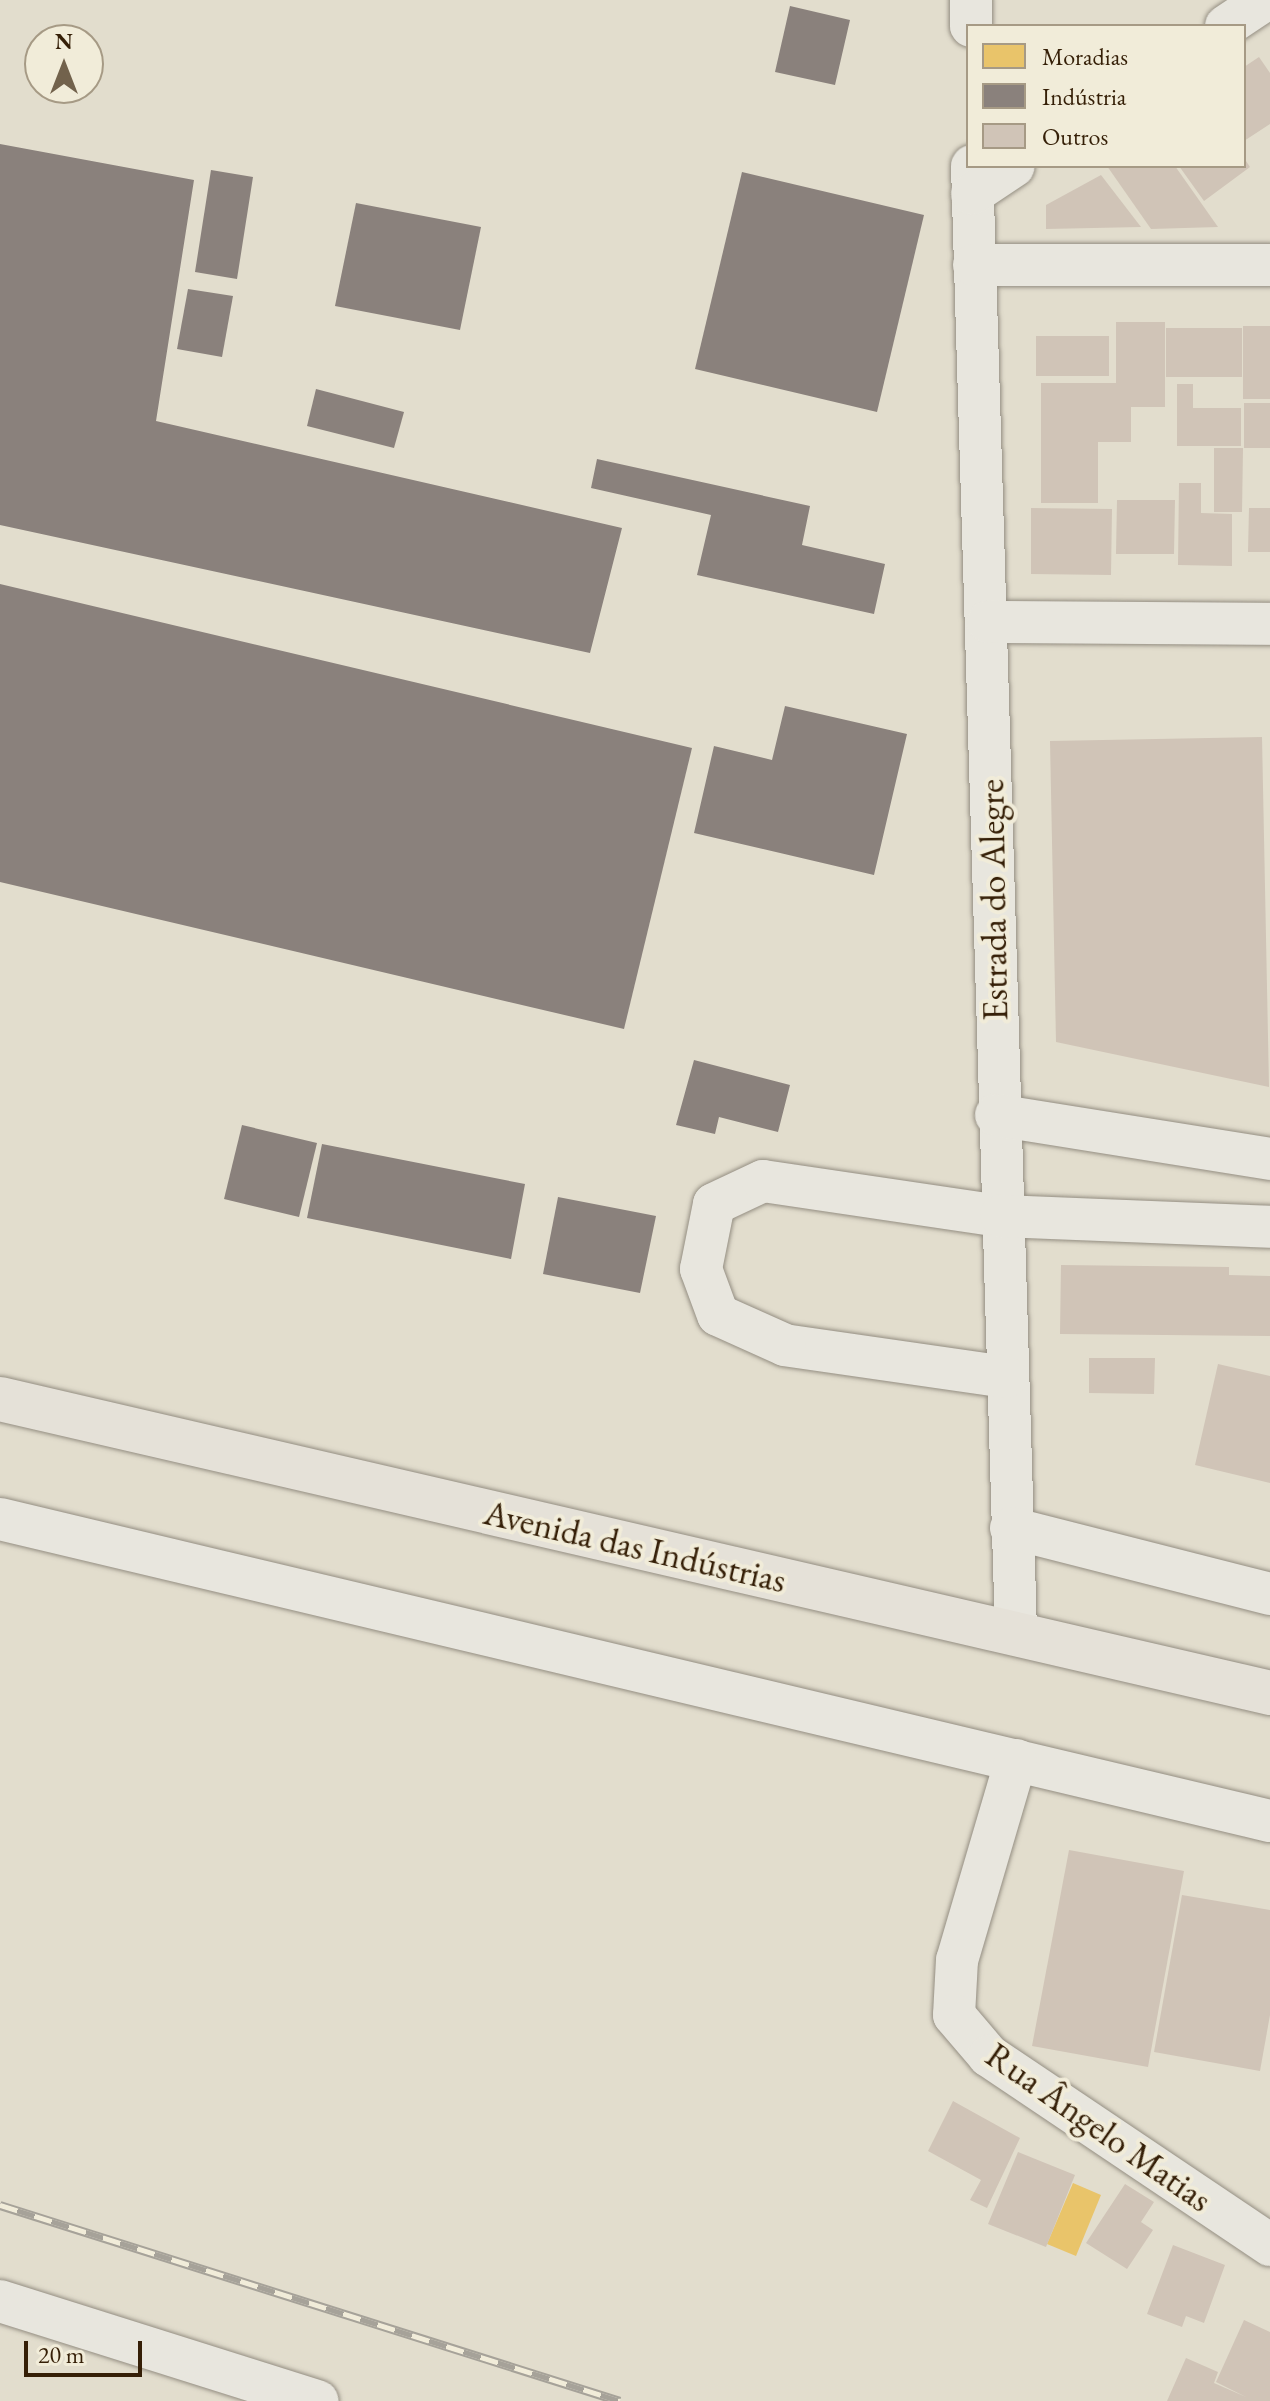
<!DOCTYPE html>
<html>
<head>
<meta charset="utf-8">
<style>
  body { margin:0 }
  #map { position:relative; width:1270px; height:2401px; overflow:hidden; background:#e2ddcd; font-family:"EB Garamond",serif }
  div>[style] { position:absolute }
  .homes>* { inset:0; background:#e9c46a }
  .industry>* { inset:0; background:#8a817c }
  .building>* { inset:0; background:#d0c4b7 }
  .roads { filter:drop-shadow(0 0 2px #948e82) drop-shadow(0 0 2px #948e82) }
  .minor>* { height:42px; margin:-21px; padding:0 21px; transform-origin:21px; border-radius:21px; background:#e8e6de }
  .major>* { height:44px; margin:-22px; padding:0 22px; transform-origin:22px; border-radius:22px; background:#e5e1d8 }
  .rail>* { height:9px; margin-top:-4.5px; transform-origin:0; background:repeating-linear-gradient(90deg,#f1ecd9 0 18px,#a6a299 0 36px); box-sizing:border-box; border-block:2px solid #a6a299 }
  span { translate:-50% -50%; white-space:nowrap; text-align:center; line-height:1.15; -webkit-text-stroke:8px #f1ecd9; paint-order:stroke }
  .street-label { font-size:36px; color:#351f07 }
  .legend { position:absolute; left:966px; top:24px; width:280px; height:144px; box-sizing:border-box; background:#f1ecd9; border:2px solid #a69a85; margin:0; padding:10px 14px; list-style:none; font-size:24px; color:#351f07 }
  .legend li { display:flex; align-items:center; gap:16px; height:40px }
  .legend b { width:40px; border:2px solid #a69a85 }
  .north { position:absolute; left:24px; top:24px; width:80px; height:80px; box-sizing:border-box; background:#f1ecd9; border:2px solid #a69a85; border-radius:50%; rotate:0deg; font-size:22px; font-weight:700; line-height:32px; text-align:center; color:#351f07 }
  .north::after { content:''; display:block; margin:auto; width:28px; height:36px; background:#72624c; clip-path:polygon(50% 0,100% 100%,50% 72%,0 100%) }
  .scale { position:absolute; left:24px; top:2341px; width:118px; height:36px; box-sizing:border-box; border:4px solid #351f07; border-top:0; padding-left:10px; font-size:24px; line-height:28px; white-space:nowrap; color:#351f07; -webkit-text-stroke:6px #f1ecd9; paint-order:stroke }
</style>
</head>
<body>
<div id="map">
  <div class="homes">
    <div style="clip-path:polygon(1073px 2183px,1101px 2195px,1076px 2256px,1047px 2244px)"></div>
  </div>
  <div class="industry">
    <div style="clip-path:polygon(790px 6px,850px 20px,835px 85px,775px 72px)"></div>
    <div style="clip-path:polygon(0 144px,194px 180px,156px 421px,622px 528px,590px 653px,0 525px)"></div>
    <div style="clip-path:polygon(211px 170px,253px 177px,237px 279px,195px 272px)"></div>
    <div style="clip-path:polygon(742px 172px,924px 215px,877px 412px,695px 369px)"></div>
    <div style="clip-path:polygon(356px 203px,481px 227px,460px 330px,335px 306px)"></div>
    <div style="clip-path:polygon(188px 289px,233px 296px,222px 357px,177px 349px)"></div>
    <div style="clip-path:polygon(316px 389px,404px 412px,394px 448px,307px 426px)"></div>
    <div style="clip-path:polygon(597px 459px,810px 506px,802px 545px,885px 564px,874px 614px,697px 575px,711px 515px,591px 488px)"></div>
    <div style="clip-path:polygon(0 584px,692px 748px,624px 1029px,0 882px)"></div>
    <div style="clip-path:polygon(785px 706px,907px 734px,874px 875px,694px 833px,714px 746px,772px 760px)"></div>
    <div style="clip-path:polygon(694px 1060px,790px 1085px,778px 1132px,719px 1117px,715px 1134px,676px 1125px)"></div>
    <div style="clip-path:polygon(242px 1125px,317px 1143px,299px 1217px,224px 1199px)"></div>
    <div style="clip-path:polygon(322px 1144px,525px 1184px,511px 1259px,307px 1218px)"></div>
    <div style="clip-path:polygon(558px 1197px,656px 1216px,640px 1293px,543px 1274px)"></div>
  </div>
  <div class="building">
    <div style="clip-path:polygon(1259px 57px,1270px 73px,1270px 124px,1244px 141px,1244px 67px)"></div>
    <div style="clip-path:polygon(1244px 158px,1250px 167px,1204px 201px,1179px 166px,1244px 166px)"></div>
    <div style="clip-path:polygon(1107px 166px,1175px 166px,1218px 227px,1151px 229px)"></div>
    <div style="clip-path:polygon(1101px 175px,1141px 227px,1046px 229px,1046px 205px)"></div>
    <div style="clip-path:polygon(1116px 322px,1165px 322px,1165px 407px,1131px 407px,1131px 442px,1098px 442px,1098px 503px,1041px 503px,1041px 383px,1116px 383px)"></div>
    <div style="clip-path:polygon(1243px 326px,1270px 326px,1270px 399px,1243px 399px)"></div>
    <div style="clip-path:polygon(1166px 328px,1242px 328px,1242px 377px,1166px 377px)"></div>
    <div style="clip-path:polygon(1036px 336px,1109px 336px,1109px 376px,1036px 376px)"></div>
    <div style="clip-path:polygon(1177px 384px,1193px 384px,1193px 408px,1241px 408px,1241px 446px,1177px 446px)"></div>
    <div style="clip-path:polygon(1244px 403px,1270px 403px,1270px 448px,1244px 448px)"></div>
    <div style="clip-path:polygon(1214px 448px,1243px 448px,1242px 512px,1214px 512px)"></div>
    <div style="clip-path:polygon(1179px 483px,1201px 483px,1201px 513px,1232px 514px,1232px 566px,1178px 565px)"></div>
    <div style="clip-path:polygon(1117px 500px,1175px 500px,1174px 554px,1116px 554px)"></div>
    <div style="clip-path:polygon(1031px 508px,1112px 509px,1111px 575px,1031px 574px)"></div>
    <div style="clip-path:polygon(1249px 508px,1270px 508px,1270px 552px,1248px 552px)"></div>
    <div style="clip-path:polygon(1262px 737px,1269px 1087px,1056px 1042px,1050px 741px)"></div>
    <div style="clip-path:polygon(1061px 1265px,1229px 1267px,1229px 1275px,1270px 1276px,1270px 1336px,1060px 1334px)"></div>
    <div style="clip-path:polygon(1089px 1358px,1155px 1358px,1154px 1394px,1089px 1393px)"></div>
    <div style="clip-path:polygon(1218px 1364px,1270px 1376px,1270px 1483px,1195px 1465px)"></div>
    <div style="clip-path:polygon(1069px 1850px,1184px 1871px,1148px 2067px,1032px 2046px)"></div>
    <div style="clip-path:polygon(1182px 1895px,1270px 1910px,1270px 2015px,1260px 2071px,1154px 2052px)"></div>
    <div style="clip-path:polygon(953px 2101px,1020px 2138px,987px 2208px,970px 2200px,981px 2180px,928px 2151px)"></div>
    <div style="clip-path:polygon(1018px 2152px,1075px 2175px,1046px 2247px,988px 2224px)"></div>
    <div style="clip-path:polygon(1125px 2184px,1154px 2202px,1141px 2222px,1153px 2230px,1127px 2269px,1086px 2243px)"></div>
    <div style="clip-path:polygon(1173px 2245px,1225px 2265px,1204px 2323px,1186px 2316px,1182px 2327px,1147px 2314px)"></div>
    <div style="clip-path:polygon(1244px 2320px,1270px 2332px,1270px 2401px,1167px 2401px,1186px 2358px,1218px 2372px,1214px 2383px,1246px 2397px,1216px 2382px)"></div>
  </div>
  <div class="roads">
    <div class="minor">
      <div style="left:971px;top:0;width:26px;rotate:90deg"></div>
      <div style="left:1226px;top:26px;width:47px;rotate:-33.7deg"></div>
      <div style="left:972px;top:166px;width:1469px;rotate:88.28deg"></div>
      <div style="left:972px;top:194px;width:50px;rotate:-33.7deg"></div>
      <div style="left:974px;top:265px;width:296px"></div>
      <div style="left:988px;top:622px;width:282px;rotate:0.4deg"></div>
      <div style="left:996px;top:1115px;width:278px;rotate:9.1deg"></div>
      <div style="left:1006px;top:1377px;width:223px;rotate:-171.8deg"></div>
      <div style="left:785px;top:1345px;width:73px;rotate:-155.9deg"></div>
      <div style="left:718px;top:1315px;width:49px;rotate:-110.3deg"></div>
      <div style="left:701px;top:1269px;width:66px;rotate:-78.7deg"></div>
      <div style="left:714px;top:1204px;width:54px;rotate:-25.1deg"></div>
      <div style="left:763px;top:1181px;width:241px;rotate:8.4deg"></div>
      <div style="left:1001px;top:1216px;width:269px;rotate:2.3deg"></div>
      <div style="left:0;top:1519px;width:1305px;rotate:13.38deg"></div>
      <div style="left:1011px;top:1528px;width:267px;rotate:14.3deg"></div>
      <div style="left:1016px;top:1760px;width:209px;rotate:106.4deg"></div>
      <div style="left:957px;top:1960px;width:55px;rotate:93.1deg"></div>
      <div style="left:954px;top:2015px;width:54px;rotate:49.5deg"></div>
      <div style="left:989px;top:2056px;width:339px;rotate:33.9deg"></div>
      <div style="left:0;top:2301px;width:333px;rotate:17.5deg"></div>
    </div>
    <div class="major">
      <div style="left:0;top:1399px;width:1304px;rotate:13.03deg"></div>
    </div>
  </div>
  <div class="rail">
    <div style="left:0;top:2205px;width:650px;rotate:17.54deg"></div>
  </div>
  <div class="street-label">
    <span style="left:993px;top:900px;rotate:-91deg">Estrada do Alegre</span>
    <span style="left:635px;top:1546px;rotate:13deg">Avenida das Indústrias</span>
    <span style="left:1099px;top:2127px;rotate:35deg">Rua Ângelo Matias</span>
  </div>
  <ul class="legend">
  <li><b style="height:22px;background:#e9c46a"></b>Moradias</li>
  <li><b style="height:22px;background:#8a817c"></b>Indústria</li>
  <li><b style="height:22px;background:#d0c4b7"></b>Outros</li>
  </ul>
  <div class="north">N</div>
  <div class="scale">20 m</div>
</div>
</body>
</html>
